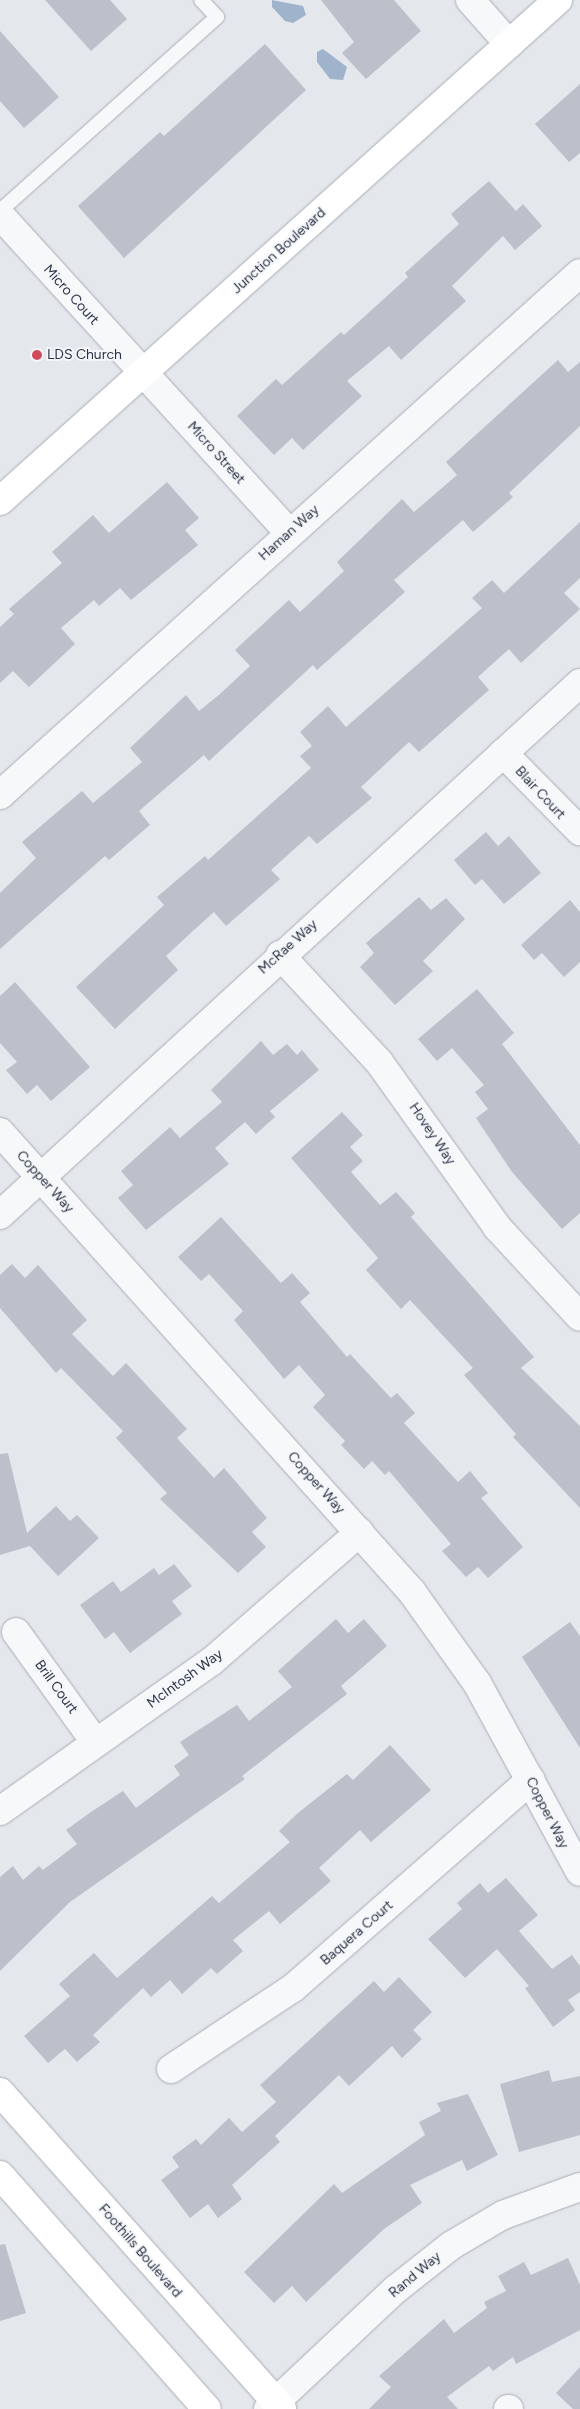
<!DOCTYPE html>
<html>
<head>
<meta charset="utf-8">
<style>
  body { margin:0 }
  #map { position:relative; width:580px; height:2409px; overflow:hidden; background:#e4e7ec; font-family:Figtree,sans-serif }
  div>[style] { position:absolute }
  .water>* { inset:0; background:#9fb4cc }
  .building>* { inset:0; background:#bbc0ca }
  .roads { filter:drop-shadow(0 0 1px #a9aeb7) drop-shadow(0 0 1px #a9aeb7) }
  .lane>* { height:14px; margin:-7px; padding:0 7px; transform-origin:7px; border-radius:7px; background:#f7f8fa }
  .street>* { height:28px; margin:-14px; padding:0 14px; transform-origin:14px; border-radius:14px; background:#f7f8fa }
  .secondary>* { height:28px; margin:-14px; padding:0 14px; transform-origin:14px; border-radius:14px; background:#fff }
  .primary>* { height:28px; margin:-14px; padding:0 14px; transform-origin:14px; border-radius:14px; background:#fff }
  .dots>* { width:14px; height:14px; translate:-50% -50%; box-sizing:border-box; border:2px solid #f4f6f9; border-radius:50% }
  span { translate:-50% -50%; white-space:nowrap; text-align:center; line-height:1.15; -webkit-text-stroke:4px #f4f6f9; paint-order:stroke }
  .street-label { font-size:14px; color:#2b3445 }
  .poi-label { font-size:14px; color:#2b3445 }
  .left { translate:0 -50%; text-align:left }
</style>
</head>
<body>
<div id="map">
  <div class="water">
    <div style="clip-path:polygon(272px 0,303px 6px,306px 15px,293px 23px,285px 21px,272px 7px)"></div>
    <div style="clip-path:polygon(323px 49px,347px 67px,343px 80px,330px 79px,317px 62px,317px 52px)"></div>
  </div>
  <div class="building">
    <div style="clip-path:polygon(45px 0,110px 0,127px 19px,91px 51px)"></div>
    <div style="clip-path:polygon(321px 0,394px 0,421px 31px,366px 79px,342px 53px,354px 42px)"></div>
    <div style="clip-path:polygon(0 31px,59px 97px,24px 128px,0 101px)"></div>
    <div style="clip-path:polygon(265px 44px,306px 90px,124px 258px,78px 206px,160px 132px,164px 136px)"></div>
    <div style="clip-path:polygon(580px 84px,580px 153px,569px 162px,535px 124px)"></div>
    <div style="clip-path:polygon(489px 181px,516px 211px,523px 204px,542px 226px,515px 250px,503px 236px,452px 286px,466px 301px,401px 360px,389px 346px,347px 381px,362px 396px,303px 450px,292px 438px,274px 455px,237px 416px,276px 379px,282px 385px,341px 332px,344px 335px,408px 277px,405px 273px,459px 224px,451px 214px)"></div>
    <div style="clip-path:polygon(558px 360px,568px 372px,580px 362px,580px 426px,509px 493px,513px 497px,473px 532px,463px 520px,394px 580px,405px 592px,317px 670px,313px 665px,209px 761px,204px 755px,139px 811px,150px 825px,109px 860px,105px 856px,0 949px,0 893px,36px 858px,22px 842px,82px 791px,93px 803px,142px 762px,130px 748px,186px 695px,199px 711px,220px 694px,250px 666px,235px 650px,289px 600px,300px 612px,344px 571px,337px 562px,402px 499px,414px 512px,457px 475px,446px 462px)"></div>
    <div style="clip-path:polygon(167px 482px,199px 518px,185px 530px,198px 545px,131px 600px,120px 588px,99px 606px,94px 600px,61px 628px,75px 644px,29px 687px,13px 671px,0 683px,0 627px,14px 614px,9px 609px,62px 563px,52px 552px,93px 515px,109px 533px)"></div>
    <div style="clip-path:polygon(580px 522px,580px 578px,564px 593px,580px 609px,521px 663px,509px 649px,478px 677px,489px 690px,419px 752px,409px 742px,361px 787px,372px 798px,317px 844px,309px 836px,271px 870px,280px 879px,226px 926px,214px 912px,195px 929px,166px 956px,178px 970px,115px 1029px,76px 987px,164px 905px,157px 897px,205px 856px,208px 860px,311px 768px,300px 756px,312px 746px,300px 732px,328px 706px,346px 727px,482px 608px,472px 598px,492px 580px,504px 593px)"></div>
    <div style="clip-path:polygon(486px 832px,498px 846px,509px 836px,541px 873px,504px 904px,482px 879px,475px 885px,454px 860px)"></div>
    <div style="clip-path:polygon(419px 897px,431px 910px,446px 898px,465px 919px,423px 961px,433px 971px,395px 1005px,360px 967px,374px 953px,366px 943px)"></div>
    <div style="clip-path:polygon(570px 900px,580px 912px,580px 962px,564px 977px,542px 953px,534px 960px,521px 945px)"></div>
    <div style="clip-path:polygon(15px 982px,90px 1067px,51px 1101px,37px 1085px,27px 1094px,6px 1070px,17px 1062px,0 1043px,0 996px)"></div>
    <div style="clip-path:polygon(477px 989px,514px 1033px,502px 1044px,580px 1145px,580px 1213px,562px 1229px,512px 1172px,476px 1118px,488px 1109px,475px 1092px,484px 1085px,452px 1048px,437px 1061px,418px 1039px)"></div>
    <div style="clip-path:polygon(261px 1041px,273px 1055px,287px 1044px,297px 1055px,302px 1050px,319px 1070px,270px 1111px,275px 1117px,256px 1134px,245px 1122px,215px 1148px,229px 1164px,146px 1230px,118px 1198px,133px 1185px,121px 1171px,170px 1127px,180px 1138px,222px 1102px,211px 1090px)"></div>
    <div style="clip-path:polygon(342px 1112px,363px 1135px,350px 1147px,363px 1161px,351px 1172px,380px 1205px,396px 1192px,415px 1213px,411px 1217px,534px 1357px,521px 1368px,580px 1426px,580px 1508px,513px 1437px,516px 1434px,464px 1375px,473px 1368px,410px 1300px,401px 1309px,366px 1270px,378px 1258px,291px 1158px)"></div>
    <div style="clip-path:polygon(221px 1217px,281px 1283px,292px 1273px,310px 1293px,300px 1302px,347px 1357px,350px 1354px,391px 1398px,397px 1393px,415px 1413px,404px 1423px,458px 1482px,470px 1471px,488px 1493px,481px 1498px,523px 1547px,488px 1578px,478px 1567px,466px 1577px,442px 1551px,451px 1544px,389px 1471px,385px 1475px,372px 1461px,364px 1469px,341px 1445px,345px 1441px,313px 1407px,325px 1395px,299px 1365px,284px 1379px,234px 1320px,243px 1311px,209px 1274px,201px 1281px,178px 1257px)"></div>
    <div style="clip-path:polygon(12px 1264px,25px 1278px,38px 1265px,87px 1320px,72px 1334px,113px 1376px,126px 1363px,187px 1429px,177px 1438px,214px 1478px,224px 1468px,267px 1518px,252px 1532px,266px 1547px,238px 1573px,160px 1499px,167px 1493px,116px 1438px,123px 1431px,61px 1368px,56px 1373px,0 1308px,0 1275px)"></div>
    <div style="clip-path:polygon(8px 1453px,27px 1533px,56px 1506px,70px 1521px,77px 1515px,99px 1538px,58px 1576px,30px 1546px,0 1555px,0 1454px)"></div>
    <div style="clip-path:polygon(174px 1564px,192px 1586px,172px 1601px,182px 1614px,130px 1653px,114px 1632px,105px 1639px,80px 1605px,113px 1581px,121px 1592px,154px 1568px,159px 1575px)"></div>
    <div style="clip-path:polygon(336px 1619px,348px 1633px,364px 1619px,387px 1646px,341px 1686px,347px 1694px,242px 1776px,245px 1779px,70px 1902px,0 1971px,0 1877px,13px 1866px,23px 1880px,39px 1866px,43px 1870px,77px 1844px,66px 1830px,91px 1812px,123px 1791px,136px 1808px,180px 1775px,174px 1766px,189px 1755px,180px 1742px,237px 1705px,249px 1721px,292px 1687px,278px 1671px)"></div>
    <div style="clip-path:polygon(570px 1622px,580px 1636px,580px 1748px,522px 1657px)"></div>
    <div style="clip-path:polygon(390px 1745px,431px 1790px,371px 1842px,360px 1830px,319px 1868px,331px 1881px,280px 1924px,269px 1911px,233px 1940px,243px 1951px,217px 1974px,211px 1968px,182px 1994px,170px 1980px,151px 1997px,143px 1988px,93px 2035px,100px 2042px,77px 2062px,65px 2049px,48px 2063px,24px 2036px,70px 1996px,59px 1984px,94px 1953px,117px 1978px,212px 1896px,219px 1903px,290px 1842px,279px 1831px,298px 1813px,347px 1774px,353px 1780px)"></div>
    <div style="clip-path:polygon(506px 1878px,538px 1915px,519px 1931px,552px 1969px,572px 1955px,580px 1966px,580px 1992px,568px 2000px,575px 2010px,553px 2027px,525px 1988px,529px 1986px,497px 1949px,465px 1978px,428px 1939px,462px 1909px,457px 1903px,480px 1883px,488px 1893px)"></div>
    <div style="clip-path:polygon(399px 1977px,432px 2012px,413px 2030px,422px 2039px,402px 2058px,392px 2046px,349px 2086px,339px 2075px,275px 2136px,280px 2142px,232px 2185px,242px 2199px,218px 2218px,208px 2204px,190px 2218px,161px 2180px,179px 2167px,172px 2157px,196px 2139px,201px 2145px,229px 2118px,242px 2132px,276px 2102px,260px 2085px,374px 1981px,384px 1992px)"></div>
    <div style="clip-path:polygon(549px 2070px,552px 2082px,580px 2076px,580px 2135px,519px 2152px,500px 2084px)"></div>
    <div style="clip-path:polygon(468px 2094px,498px 2155px,467px 2171px,462px 2160px,410px 2185px,422px 2203px,384px 2229px,306px 2302px,292px 2286px,274px 2303px,244px 2272px,334px 2184px,342px 2193px,425px 2135px,419px 2122px,441px 2111px,437px 2103px)"></div>
    <div style="clip-path:polygon(5px 2244px,26px 2313px,0 2321px,0 2245px)"></div>
    <div style="clip-path:polygon(568px 2258px,580px 2285px,580px 2330px,516px 2364px,513px 2357px,493px 2371px,489px 2366px,447px 2397px,458px 2409px,369px 2409px,391px 2387px,379px 2376px,444px 2319px,454px 2333px,487px 2308px,484px 2302px,506px 2291px,498px 2276px,524px 2262px,531px 2275px)"></div>
    <div style="clip-path:polygon(580px 2367px,580px 2409px,573px 2409px,556px 2393px)"></div>
  </div>
  <div class="roads">
    <div class="lane">
      <div style="left:0;top:211px;width:291px;rotate:-41.8deg"></div>
      <div style="left:217px;top:17px;width:23px;rotate:-133deg"></div>
    </div>
    <div class="street">
      <div style="left:470px;top:0;width:59px;rotate:48.4deg"></div>
      <div style="left:0;top:215px;width:430px;rotate:47.7deg"></div>
      <div style="left:503px;top:753px;width:110px;rotate:45.4deg"></div>
      <div style="left:0;top:795px;width:780px;rotate:-41.99deg"></div>
      <div style="left:280px;top:955px;width:146px;rotate:47.2deg"></div>
      <div style="left:379px;top:1062px;width:203px;rotate:54.4deg"></div>
      <div style="left:497px;top:1227px;width:122px;rotate:47.3deg"></div>
      <div style="left:0;top:1132px;width:618px;rotate:48.15deg"></div>
      <div style="left:412px;top:1592px;width:112px;rotate:54.5deg"></div>
      <div style="left:477px;top:1683px;width:215px;rotate:61.4deg"></div>
      <div style="left:0;top:1215px;width:787px;rotate:-42.53deg"></div>
      <div style="left:16px;top:1632px;width:135px;rotate:54.3deg"></div>
      <div style="left:0;top:1811px;width:260px;rotate:-35.3deg"></div>
      <div style="left:212px;top:1661px;width:196px;rotate:-41.1deg"></div>
      <div style="left:171px;top:2069px;width:146px;rotate:-33.6deg"></div>
      <div style="left:293px;top:1988px;width:316px;rotate:-41.2deg"></div>
      <div style="left:268px;top:2409px;width:175px;rotate:-43.2deg"></div>
      <div style="left:396px;top:2289px;width:71px;rotate:-38.2deg"></div>
      <div style="left:452px;top:2245px;width:59px;rotate:-30.5deg"></div>
      <div style="left:503px;top:2215px;width:82px;rotate:-20deg"></div>
      <div style="left:508px;top:2409px;width:1px"></div>
    </div>
    <div class="secondary">
      <div style="left:0;top:501px;width:750px;rotate:-41.92deg"></div>
    </div>
    <div class="primary">
      <div style="left:0;top:2092px;width:424px;rotate:48.3deg"></div>
      <div style="left:0;top:2175px;width:312px;rotate:48.5deg"></div>
    </div>
  </div>
  <div class="dots">
    <div style="left:37px;top:355px;background:#d1495b"></div>
  </div>
  <div class="street-label">
    <span style="left:279px;top:251px;rotate:-42deg">Junction Boulevard</span>
    <span style="left:71px;top:295px;rotate:48deg">Micro Court</span>
    <span style="left:216px;top:453px;rotate:48deg">Micro Street</span>
    <span style="left:289px;top:533px;rotate:-42deg">Haman Way</span>
    <span style="left:540px;top:793px;rotate:47deg">Blair Court</span>
    <span style="left:288px;top:947px;rotate:-42deg">McRae Way</span>
    <span style="left:432px;top:1134px;rotate:56deg">Hovey Way</span>
    <span style="left:45px;top:1182px;rotate:48deg">Copper Way</span>
    <span style="left:316px;top:1483px;rotate:48deg">Copper Way</span>
    <span style="left:185px;top:1679px;rotate:-36deg">McIntosh Way</span>
    <span style="left:56px;top:1687px;rotate:54deg">Brill Court</span>
    <span style="left:547px;top:1813px;rotate:63deg">Copper Way</span>
    <span style="left:357px;top:1933px;rotate:-41deg">Baquera Court</span>
    <span style="left:140px;top:2251px;rotate:49deg">Foothills Boulevard</span>
    <span style="left:415px;top:2275px;rotate:-40deg">Rand Way</span>
  </div>
  <div class="poi-label">
    <span class="left" style="left:47px;top:355px">LDS Church</span>
  </div>
</div>
</body>
</html>
